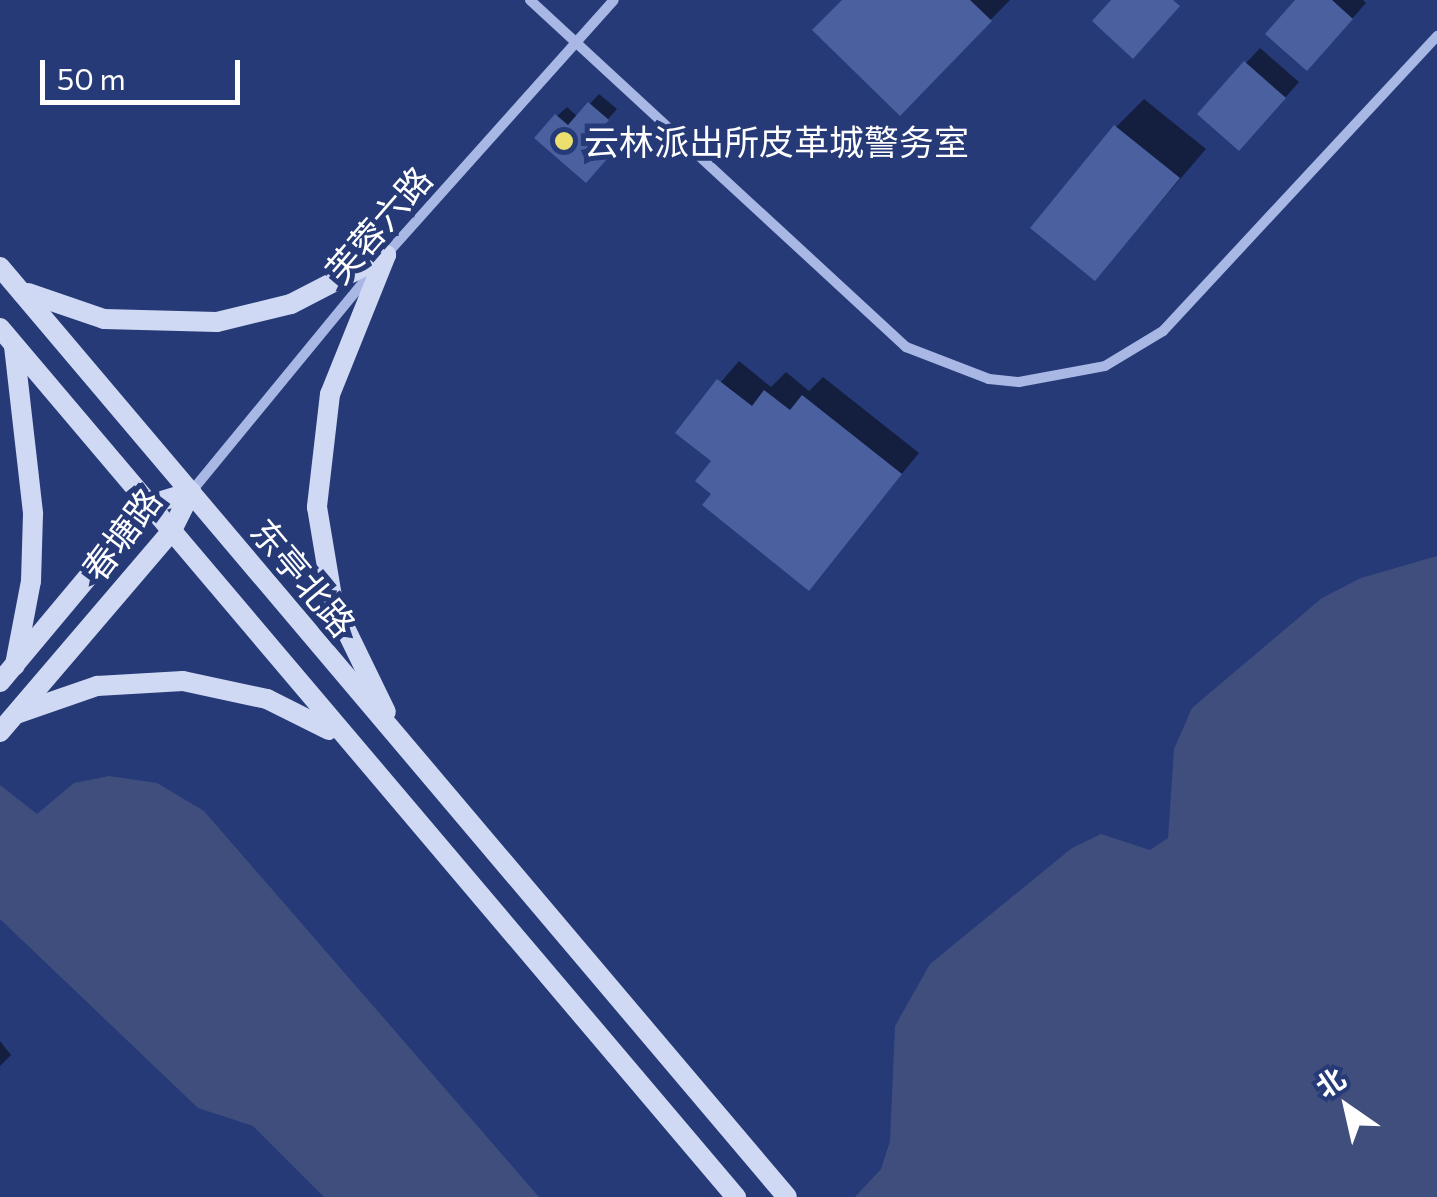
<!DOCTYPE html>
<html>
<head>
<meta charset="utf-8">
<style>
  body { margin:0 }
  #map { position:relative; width:1437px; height:1197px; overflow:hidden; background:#263a78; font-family:Commissioner,"Noto Sans SC",sans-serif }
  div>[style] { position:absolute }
  .water>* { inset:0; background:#3f4e7c }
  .shadow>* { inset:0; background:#0007 }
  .building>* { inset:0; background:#4a609f }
  .street>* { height:10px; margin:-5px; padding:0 5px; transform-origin:5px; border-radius:5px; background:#a8b7e3 }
  .secondary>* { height:20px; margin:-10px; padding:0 10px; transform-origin:10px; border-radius:10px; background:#d0d9f3 }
  .dots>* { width:28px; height:28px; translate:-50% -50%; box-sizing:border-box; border:5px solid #263a78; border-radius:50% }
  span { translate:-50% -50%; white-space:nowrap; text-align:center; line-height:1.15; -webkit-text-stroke:10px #263a78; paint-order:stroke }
  .poi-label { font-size:35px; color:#fff }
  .left { translate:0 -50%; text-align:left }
  .street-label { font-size:35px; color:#fff }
  .north { position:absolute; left:1297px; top:1057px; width:100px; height:100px; -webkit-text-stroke:8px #263a78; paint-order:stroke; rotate:326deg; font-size:28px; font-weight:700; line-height:40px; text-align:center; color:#fff }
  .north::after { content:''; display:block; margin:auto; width:35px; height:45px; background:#fff; clip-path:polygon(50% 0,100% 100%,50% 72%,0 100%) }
  .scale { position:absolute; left:40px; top:60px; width:200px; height:45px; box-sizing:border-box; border:5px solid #fff; border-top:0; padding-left:12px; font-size:30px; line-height:35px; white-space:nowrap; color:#fff; -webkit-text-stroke:8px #263a78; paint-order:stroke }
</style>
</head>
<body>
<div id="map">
  <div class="water">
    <div style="clip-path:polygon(1437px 556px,1437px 1197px,855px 1197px,881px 1169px,890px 1141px,895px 1026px,930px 964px,1072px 848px,1101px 834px,1150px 850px,1168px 838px,1174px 749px,1192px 708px,1322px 598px,1361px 578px)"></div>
    <div style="clip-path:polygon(109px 776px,157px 783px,204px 811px,539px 1197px,324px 1197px,253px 1126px,198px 1108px,0 919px,0 785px,37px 814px,74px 783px)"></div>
  </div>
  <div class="shadow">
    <div style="clip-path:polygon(845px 0,1010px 0,900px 112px)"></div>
    <div style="clip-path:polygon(1298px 0,1363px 0,1366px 3px,1321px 54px)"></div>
    <div style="clip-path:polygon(1260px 48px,1299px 82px,1254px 133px,1246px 63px)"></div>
    <div style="clip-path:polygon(599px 94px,617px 109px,596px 133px,614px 148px,596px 170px,557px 116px,567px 107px,578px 117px)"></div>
    <div style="clip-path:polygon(1144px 99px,1206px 149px,1095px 278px,1116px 127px)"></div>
    <div style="clip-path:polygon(739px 361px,771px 387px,786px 372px,809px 391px,823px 377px,919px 453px,809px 587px,715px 493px,714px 461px,678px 432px)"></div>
    <div style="clip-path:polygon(0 1041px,11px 1055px,0 1066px)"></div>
  </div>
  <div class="building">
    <div style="clip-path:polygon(842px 0,970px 0,992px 21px,900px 116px,812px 30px)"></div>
    <div style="clip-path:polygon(1111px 0,1173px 0,1180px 6px,1133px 59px,1092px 21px)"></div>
    <div style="clip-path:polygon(1295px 0,1332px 0,1353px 19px,1307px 71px,1265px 34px)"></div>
    <div style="clip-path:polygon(1244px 61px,1286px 98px,1239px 151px,1197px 114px)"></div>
    <div style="clip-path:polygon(588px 102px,609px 120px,589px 144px,607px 159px,586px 183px,534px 138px,555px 114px,568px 125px)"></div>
    <div style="clip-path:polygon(1114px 125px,1180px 178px,1095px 281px,1030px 228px)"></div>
    <div style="clip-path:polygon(717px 379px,752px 406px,764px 390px,790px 410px,802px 395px,902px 474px,809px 591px,702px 505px,711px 494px,695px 481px,711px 461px,675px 433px)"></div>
  </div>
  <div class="street">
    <div style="left:530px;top:0;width:512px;rotate:42.7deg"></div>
    <div style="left:906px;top:347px;width:89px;rotate:21.1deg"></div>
    <div style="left:989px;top:379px;width:30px;rotate:6deg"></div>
    <div style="left:1019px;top:382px;width:87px;rotate:-10.5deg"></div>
    <div style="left:1105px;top:366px;width:68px;rotate:-31.1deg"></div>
    <div style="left:1163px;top:331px;width:403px;rotate:-47.1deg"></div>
    <div style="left:385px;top:256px;width:343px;rotate:-48.2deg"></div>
    <div style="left:191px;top:492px;width:288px;rotate:-50.6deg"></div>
  </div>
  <div class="secondary">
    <div style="left:386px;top:255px;width:150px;rotate:111.9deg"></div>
    <div style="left:330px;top:394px;width:114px;rotate:96.6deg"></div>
    <div style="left:317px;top:507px;width:97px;rotate:80.5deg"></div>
    <div style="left:333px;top:603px;width:121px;rotate:64.1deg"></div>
    <div style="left:0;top:267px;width:1218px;rotate:49.76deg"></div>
    <div style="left:28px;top:293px;width:80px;rotate:18.9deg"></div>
    <div style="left:104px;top:319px;width:113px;rotate:1.5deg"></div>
    <div style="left:217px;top:322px;width:76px;rotate:-13.7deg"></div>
    <div style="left:291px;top:304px;width:107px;rotate:-27.3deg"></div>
    <div style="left:0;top:328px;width:1139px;rotate:49.74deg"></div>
    <div style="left:14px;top:346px;width:169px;rotate:83.5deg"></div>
    <div style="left:33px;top:514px;width:67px;rotate:91.7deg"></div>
    <div style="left:31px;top:581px;width:86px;rotate:100.8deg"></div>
    <div style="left:0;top:682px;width:231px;rotate:-50.1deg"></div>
    <div style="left:148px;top:505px;width:45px;rotate:-16.8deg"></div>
    <div style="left:16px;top:714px;width:86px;rotate:-19.1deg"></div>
    <div style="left:97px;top:686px;width:86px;rotate:-3.3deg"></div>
    <div style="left:183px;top:681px;width:86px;rotate:12.1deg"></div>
    <div style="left:267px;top:699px;width:69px;rotate:26.6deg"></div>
    <div style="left:0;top:732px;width:263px;rotate:-49.5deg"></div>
    <div style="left:171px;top:532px;width:45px;rotate:-63.4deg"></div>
  </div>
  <div class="dots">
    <div style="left:564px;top:141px;background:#ecdf6d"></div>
  </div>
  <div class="poi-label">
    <span class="left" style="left:584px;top:141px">云林派出所皮革城警务室</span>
  </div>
  <div class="street-label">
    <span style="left:378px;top:224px;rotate:-49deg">芙蓉六路</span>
    <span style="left:121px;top:534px;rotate:-53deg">春塘路</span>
    <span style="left:304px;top:577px;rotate:50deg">东亭北路</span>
  </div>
  <div class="north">北</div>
  <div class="scale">50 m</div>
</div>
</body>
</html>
